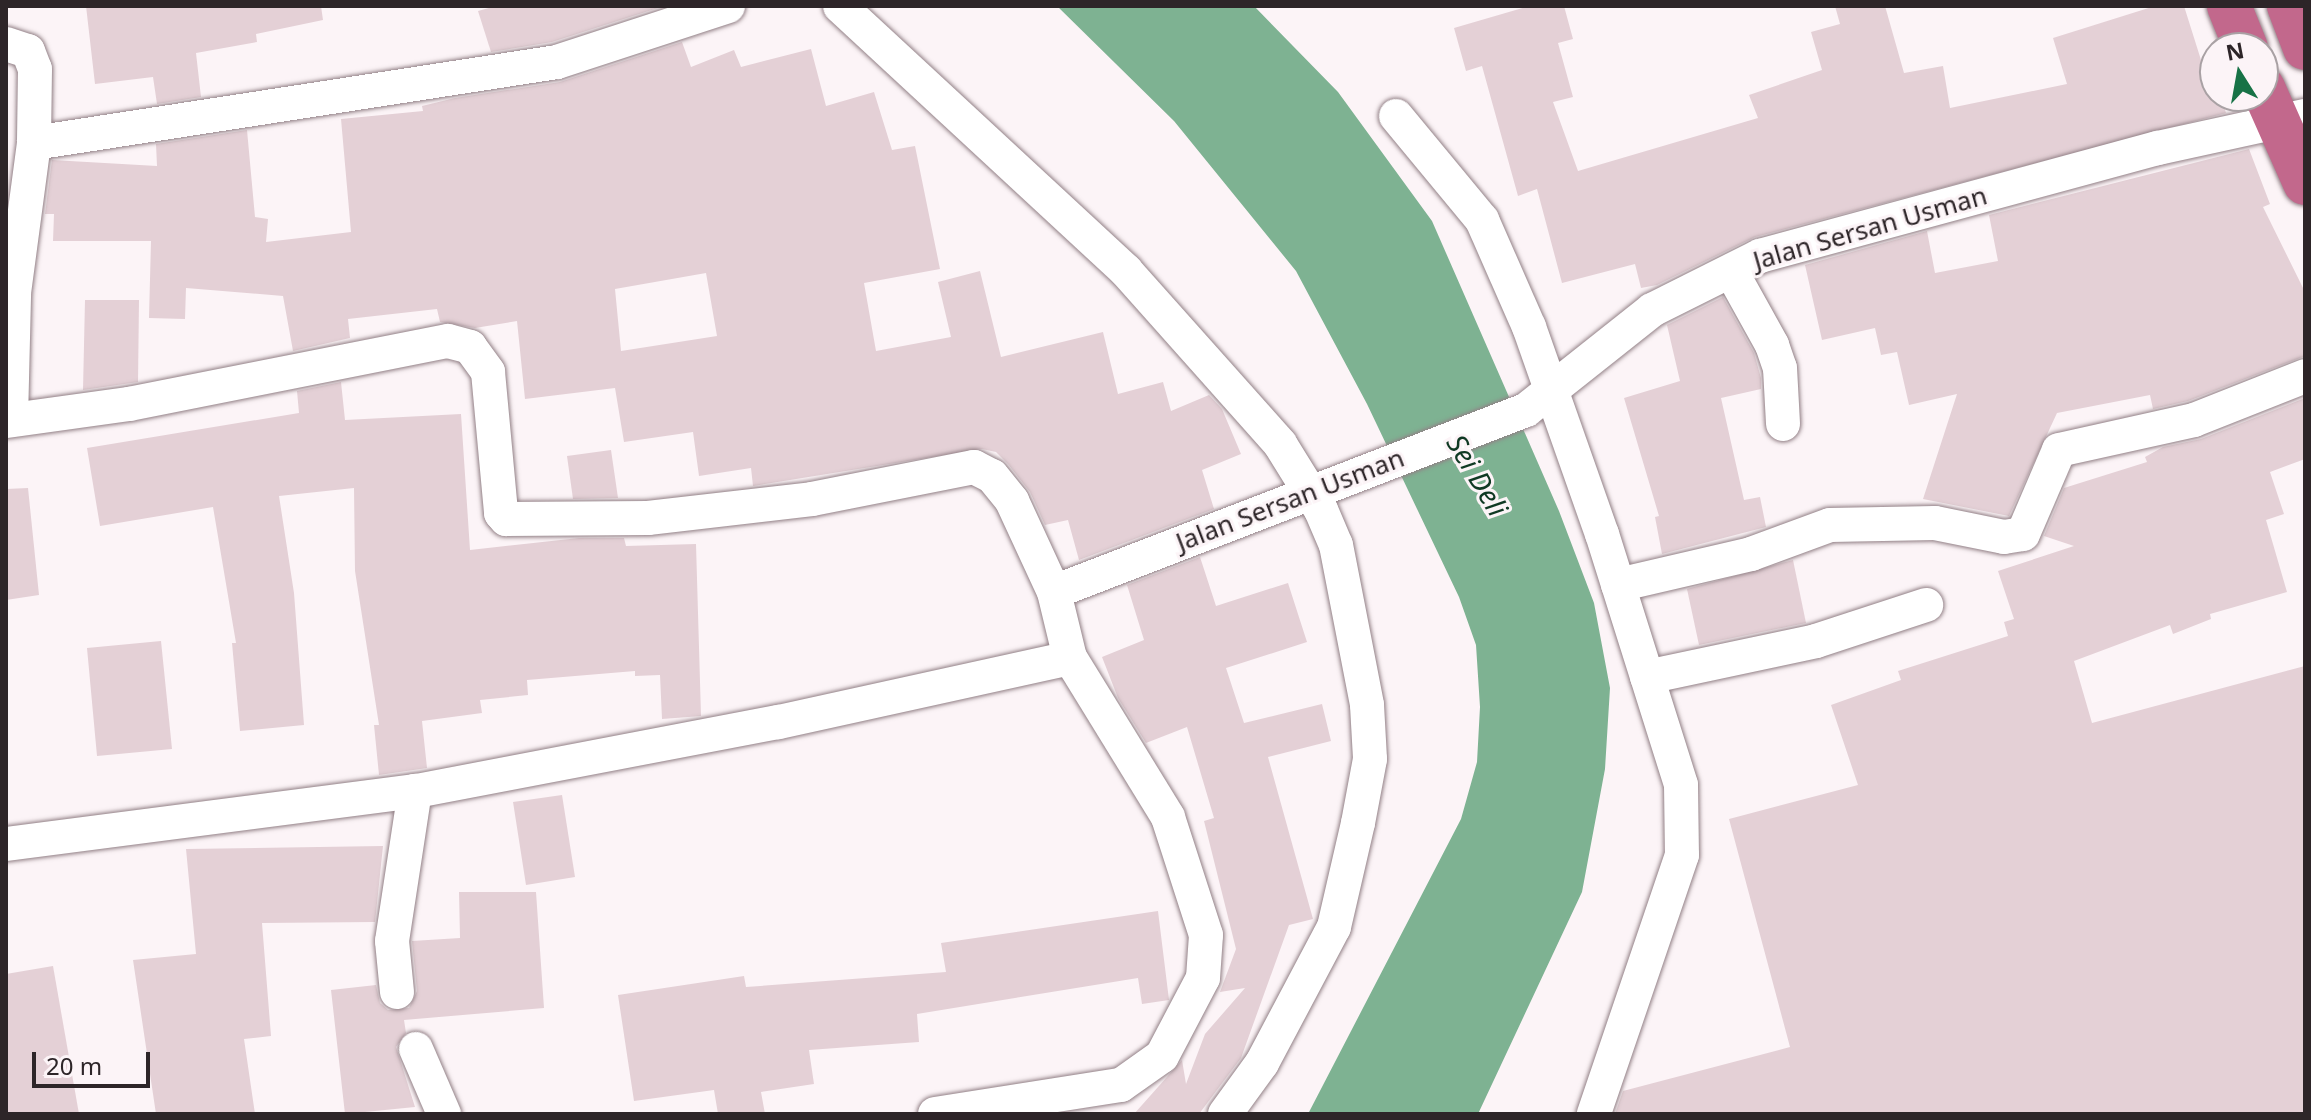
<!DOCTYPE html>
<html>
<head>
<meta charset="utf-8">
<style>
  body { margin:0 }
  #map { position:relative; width:2311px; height:1120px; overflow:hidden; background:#fcf4f7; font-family:"Noto Sans",sans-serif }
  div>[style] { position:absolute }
  .water>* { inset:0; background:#7eb292 }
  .building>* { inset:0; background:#e4d0d6 }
  .roads { filter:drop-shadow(0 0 2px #928086) drop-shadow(0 0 2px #928086) }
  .street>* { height:34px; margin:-17px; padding:0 17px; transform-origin:17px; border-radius:17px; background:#fff }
  .highway>* { height:44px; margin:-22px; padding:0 22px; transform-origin:22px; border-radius:22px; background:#c2688c }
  span { translate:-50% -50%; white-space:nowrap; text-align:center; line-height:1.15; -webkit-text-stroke:6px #fcf4f7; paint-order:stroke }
  .street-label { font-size:26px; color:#2d2528 }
  .water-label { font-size:28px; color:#0f3923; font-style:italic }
  .frame { position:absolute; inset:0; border:8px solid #2d2528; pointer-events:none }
  .north { position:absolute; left:2199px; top:32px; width:80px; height:80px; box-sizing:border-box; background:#fcf4f7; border:2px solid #a9a1a4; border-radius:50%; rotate:349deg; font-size:22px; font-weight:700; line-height:32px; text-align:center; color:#2d2528 }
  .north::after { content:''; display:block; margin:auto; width:28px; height:36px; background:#177246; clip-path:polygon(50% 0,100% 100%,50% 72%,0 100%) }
  .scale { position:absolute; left:32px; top:1052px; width:118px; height:36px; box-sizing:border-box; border:4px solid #2d2528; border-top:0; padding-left:10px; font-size:24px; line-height:28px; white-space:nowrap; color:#2d2528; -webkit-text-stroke:6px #fcf4f7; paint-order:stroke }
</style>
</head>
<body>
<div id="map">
  <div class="water">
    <div style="clip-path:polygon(1057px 6px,1254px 6px,1338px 92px,1432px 221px,1559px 511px,1594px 603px,1610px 688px,1605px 769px,1582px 892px,1478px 1114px,1308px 1114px,1461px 819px,1477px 762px,1480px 707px,1476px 645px,1459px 597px,1367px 404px,1296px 271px,1174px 121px)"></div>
  </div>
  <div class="building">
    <div style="clip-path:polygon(86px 6px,321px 6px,323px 20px,256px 34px,257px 42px,196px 53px,201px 97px,157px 104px,153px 77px,95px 84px)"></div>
    <div style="clip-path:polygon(496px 6px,664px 6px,552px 42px,491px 52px,478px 11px)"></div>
    <div style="clip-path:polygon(1529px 6px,1564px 6px,1573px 39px,1558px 43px,1573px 97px,1553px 102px,1578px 171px,1758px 118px,1749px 95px,1822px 70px,1811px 32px,1840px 24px,1835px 6px,1885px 6px,1904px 73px,1943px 66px,1950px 108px,2067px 84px,2053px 38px,2155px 6px,2184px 6px,2201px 60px,2211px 57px,2215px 96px,2221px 96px,2226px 113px,1755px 237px,1657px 285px,1641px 288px,1635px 264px,1562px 283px,1537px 189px,1518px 196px,1482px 66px,1466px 71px,1454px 28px)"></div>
    <div style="clip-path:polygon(evenodd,682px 42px,691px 67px,734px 50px,741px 67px,811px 49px,826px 106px,874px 92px,892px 150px,915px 146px,940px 269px,864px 283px,876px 351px,951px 337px,938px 282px,980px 271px,1001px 357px,1103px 332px,1118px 394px,1163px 382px,1171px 411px,1209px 395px,1222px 409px,1241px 454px,1202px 470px,1214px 509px,1079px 560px,1068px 520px,1045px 525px,1030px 492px,1008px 464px,996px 452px,982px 449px,753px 486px,751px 468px,699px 476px,693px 432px,624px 442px,615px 388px,525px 399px,517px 321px,475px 328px,440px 322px,437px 309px,348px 319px,350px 338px,293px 351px,283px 296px,186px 288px,185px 319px,149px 318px,151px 241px,53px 241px,54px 214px,45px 214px,52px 160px,157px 166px,156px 144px,247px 130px,255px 217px,268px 219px,266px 242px,351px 232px,341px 119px,423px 111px,422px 106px,455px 98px,560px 82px,682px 42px,706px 273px,717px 336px,621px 351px,615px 289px,706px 273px)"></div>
    <div style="clip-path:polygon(2249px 149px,2270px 204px,2263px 207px,2305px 292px,2305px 356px,2188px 401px,2153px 409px,2150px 395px,2057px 413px,2009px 516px,1923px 499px,1957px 394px,1909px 405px,1897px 352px,1881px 355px,1875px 328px,1822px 340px,1805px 265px,1927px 231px,1935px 273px,1998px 261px,1989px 215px)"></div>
    <div style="clip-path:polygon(1723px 297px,1754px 353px,1761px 378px,1761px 389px,1721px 398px,1744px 500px,1760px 497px,1766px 527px,1662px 554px,1655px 517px,1659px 516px,1624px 398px,1680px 381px,1667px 325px)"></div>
    <div style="clip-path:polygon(85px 300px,139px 300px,138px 382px,83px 390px)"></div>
    <div style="clip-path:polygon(341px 382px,345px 420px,461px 414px,470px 550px,579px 538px,624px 538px,626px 546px,696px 544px,701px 716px,662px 719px,660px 675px,635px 676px,635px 671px,527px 680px,528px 695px,480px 700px,482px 713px,422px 721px,427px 768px,379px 775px,374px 725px,379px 725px,355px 571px,354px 488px,279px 496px,294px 593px,304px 725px,240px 731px,232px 643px,236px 643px,213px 507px,100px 526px,87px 448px,299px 413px,297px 391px)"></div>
    <div style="clip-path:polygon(2305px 398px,2305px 459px,2270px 472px,2284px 514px,2266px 520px,2287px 592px,2210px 614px,2211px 619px,2173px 634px,2170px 625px,2074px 661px,2092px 723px,2305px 666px,2305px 1114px,1615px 1114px,1623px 1091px,1790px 1047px,1729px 819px,1858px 785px,1831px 705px,1901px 680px,1898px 671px,2008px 636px,2004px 622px,2014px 619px,1998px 571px,2074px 546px,2044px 536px,2064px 488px,2147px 462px,2145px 457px,2163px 447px,2201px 439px)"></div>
    <div style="clip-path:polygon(611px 450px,618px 498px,573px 499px,567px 456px)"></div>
    <div style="clip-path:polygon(28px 488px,39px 595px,6px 600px,6px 489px)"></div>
    <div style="clip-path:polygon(1200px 557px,1216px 606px,1288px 583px,1307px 642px,1226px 668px,1244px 723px,1322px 704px,1331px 741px,1268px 757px,1313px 919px,1289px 925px,1241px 1058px,1199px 1114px,1134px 1114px,1182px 1060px,1186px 1084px,1205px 1034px,1245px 988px,1220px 992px,1236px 949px,1204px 821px,1214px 818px,1187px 727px,1146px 743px,1118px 698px,1102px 657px,1144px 640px,1127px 585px)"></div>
    <div style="clip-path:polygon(1793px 560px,1806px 623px,1699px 645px,1687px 589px)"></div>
    <div style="clip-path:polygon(161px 641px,172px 749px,97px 756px,87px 648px)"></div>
    <div style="clip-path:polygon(562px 795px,575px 877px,526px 885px,513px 802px)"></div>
    <div style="clip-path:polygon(383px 846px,375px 922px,262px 923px,271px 1036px,244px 1039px,255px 1114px,156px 1114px,133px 960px,196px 954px,186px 849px)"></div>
    <div style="clip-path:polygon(459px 892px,536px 892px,544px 1008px,404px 1020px,406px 1033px,396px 1047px,415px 1107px,345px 1114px,331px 990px,376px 985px,380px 1003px,388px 1010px,409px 1008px,417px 991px,412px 941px,460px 938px)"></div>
    <div style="clip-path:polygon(1158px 911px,1169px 1000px,1142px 1004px,1138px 978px,917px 1014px,919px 1042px,809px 1050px,814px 1084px,761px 1092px,765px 1114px,718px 1114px,714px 1090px,634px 1101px,618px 995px,744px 976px,746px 987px,946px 972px,941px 943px)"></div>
    <div style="clip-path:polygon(53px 966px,79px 1114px,6px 1114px,6px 974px)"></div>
  </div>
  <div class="roads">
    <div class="street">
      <div style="left:840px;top:6px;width:390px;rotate:42.8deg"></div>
      <div style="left:1126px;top:271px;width:232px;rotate:48.3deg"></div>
      <div style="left:1280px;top:444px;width:78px;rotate:58.2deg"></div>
      <div style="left:1321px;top:510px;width:38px;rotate:67deg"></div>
      <div style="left:1336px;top:545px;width:163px;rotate:79deg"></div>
      <div style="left:1367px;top:705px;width:54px;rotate:86.8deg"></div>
      <div style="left:1370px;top:759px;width:65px;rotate:100.6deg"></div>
      <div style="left:1358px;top:823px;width:107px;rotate:103deg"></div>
      <div style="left:1334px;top:927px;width:154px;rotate:117.9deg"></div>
      <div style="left:1262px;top:1063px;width:63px;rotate:126deg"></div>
      <div style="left:6px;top:44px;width:23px;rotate:18deg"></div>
      <div style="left:28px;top:51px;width:19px;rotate:69deg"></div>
      <div style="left:35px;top:69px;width:74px;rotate:90.8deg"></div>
      <div style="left:1396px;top:116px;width:135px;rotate:50.4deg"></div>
      <div style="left:1482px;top:220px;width:117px;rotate:66.3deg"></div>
      <div style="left:1529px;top:327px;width:219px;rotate:70.6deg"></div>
      <div style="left:1602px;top:534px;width:263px;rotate:72.5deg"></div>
      <div style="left:1681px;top:785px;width:70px;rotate:89.2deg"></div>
      <div style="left:1682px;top:855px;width:274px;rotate:108.8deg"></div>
      <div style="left:1731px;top:271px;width:85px;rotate:61deg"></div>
      <div style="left:1772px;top:345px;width:24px;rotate:71deg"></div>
      <div style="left:1780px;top:368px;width:56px;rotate:86.9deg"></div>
      <div style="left:11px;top:420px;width:127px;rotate:-88.6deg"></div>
      <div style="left:14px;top:293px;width:151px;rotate:-82.4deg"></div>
      <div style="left:34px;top:143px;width:529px;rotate:-8.8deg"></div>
      <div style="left:557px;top:62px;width:180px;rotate:-18.1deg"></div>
      <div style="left:6px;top:421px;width:124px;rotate:-7.9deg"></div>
      <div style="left:129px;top:404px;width:325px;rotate:-11.2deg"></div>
      <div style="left:448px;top:341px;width:23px;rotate:15deg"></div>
      <div style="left:470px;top:347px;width:31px;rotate:54deg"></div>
      <div style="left:488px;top:372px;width:142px;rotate:84.7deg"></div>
      <div style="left:501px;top:513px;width:8px;rotate:50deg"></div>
      <div style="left:506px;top:519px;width:142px;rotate:-0.4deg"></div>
      <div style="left:648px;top:518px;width:165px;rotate:-6.6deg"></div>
      <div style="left:812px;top:499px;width:165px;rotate:-11.2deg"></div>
      <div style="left:974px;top:467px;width:20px;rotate:27deg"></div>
      <div style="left:992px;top:476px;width:32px;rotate:51deg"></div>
      <div style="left:1012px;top:501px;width:100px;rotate:65.2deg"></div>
      <div style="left:1054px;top:592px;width:68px;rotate:76.4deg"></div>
      <div style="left:1070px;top:658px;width:299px;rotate:167.6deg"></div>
      <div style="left:778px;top:722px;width:369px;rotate:169.2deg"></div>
      <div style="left:415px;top:791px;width:412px;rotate:172.6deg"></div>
      <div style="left:1618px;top:585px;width:137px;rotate:-13.1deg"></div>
      <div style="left:1751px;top:554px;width:84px;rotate:-20.2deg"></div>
      <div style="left:1830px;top:525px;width:105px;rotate:-1.1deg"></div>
      <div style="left:1935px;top:523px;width:70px;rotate:11.5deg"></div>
      <div style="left:2004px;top:537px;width:19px;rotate:-9deg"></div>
      <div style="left:2023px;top:534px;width:91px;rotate:-66.8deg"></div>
      <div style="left:2059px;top:450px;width:138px;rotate:-12.5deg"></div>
      <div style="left:2194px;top:420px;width:119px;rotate:-21.6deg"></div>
      <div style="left:1054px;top:592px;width:506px;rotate:-21.09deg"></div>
      <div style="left:1526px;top:410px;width:161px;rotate:-38.4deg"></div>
      <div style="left:1652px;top:310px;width:121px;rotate:-26.6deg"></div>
      <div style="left:1760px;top:256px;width:412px;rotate:-15.2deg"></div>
      <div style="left:2158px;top:148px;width:150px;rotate:-12.3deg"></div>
      <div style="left:1647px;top:677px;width:173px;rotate:-12deg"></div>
      <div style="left:1816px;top:641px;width:116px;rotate:-18.1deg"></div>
      <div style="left:397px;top:992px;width:51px;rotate:-95.6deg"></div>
      <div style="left:392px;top:941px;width:152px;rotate:-81.3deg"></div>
      <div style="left:416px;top:1049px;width:71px;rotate:66.7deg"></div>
      <div style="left:935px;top:1114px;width:188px;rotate:-8.9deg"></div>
      <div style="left:1121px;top:1085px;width:50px;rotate:-35.3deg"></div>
      <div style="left:1162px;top:1056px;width:88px;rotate:-62.3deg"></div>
      <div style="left:1203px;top:978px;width:43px;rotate:-86deg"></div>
      <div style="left:1206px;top:935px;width:124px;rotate:-107.9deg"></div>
      <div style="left:1168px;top:817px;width:187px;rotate:-121.6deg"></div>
    </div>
    <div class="highway">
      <div style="left:2229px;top:6px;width:45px;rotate:68deg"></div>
      <div style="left:2289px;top:6px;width:45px;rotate:69.1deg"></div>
      <div style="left:2263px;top:88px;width:104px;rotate:66.1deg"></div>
    </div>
  </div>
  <div class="street-label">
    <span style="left:1870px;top:228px;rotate:-16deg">Jalan Sersan Usman</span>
    <span style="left:1290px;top:500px;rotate:-21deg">Jalan Sersan Usman</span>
  </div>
  <div class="water-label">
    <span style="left:1478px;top:475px;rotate:59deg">Sei Deli</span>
  </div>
  <div class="frame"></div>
  <div class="north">N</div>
  <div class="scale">20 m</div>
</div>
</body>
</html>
